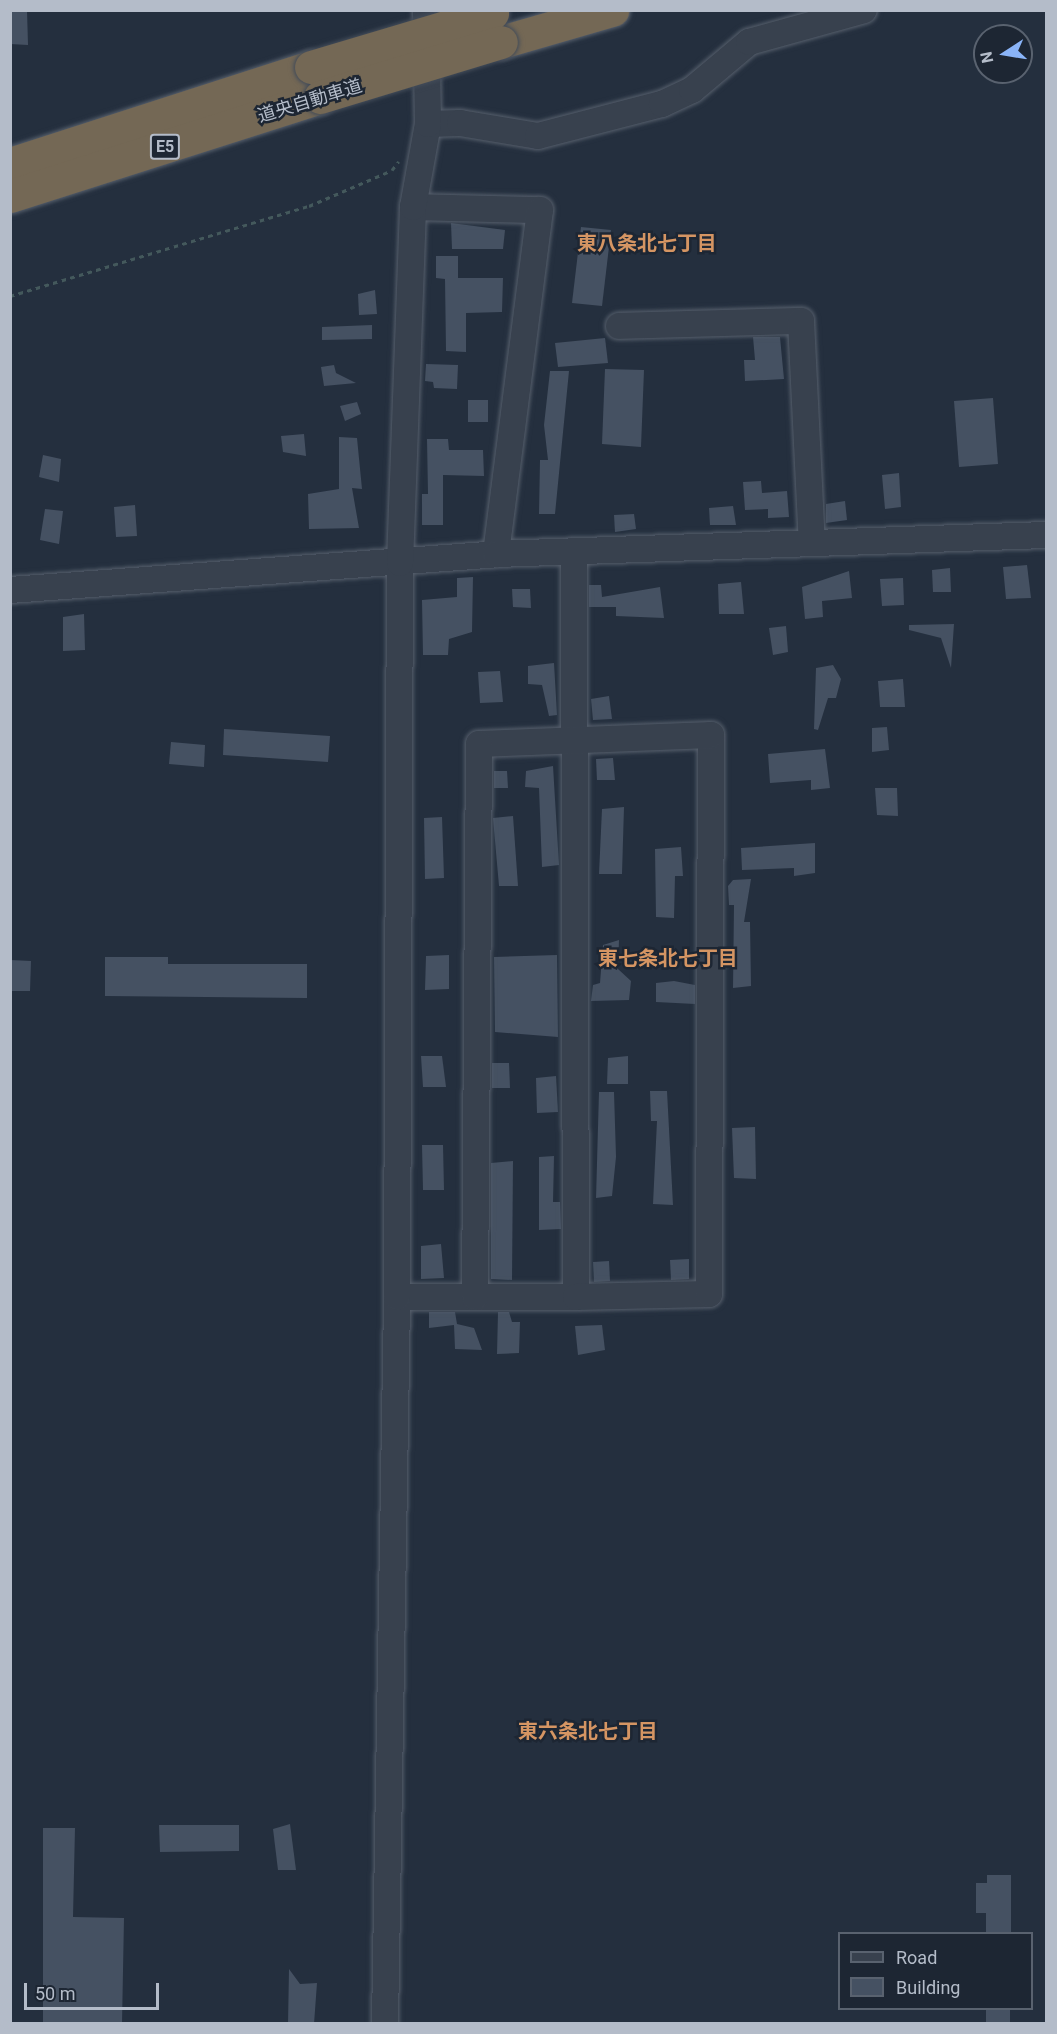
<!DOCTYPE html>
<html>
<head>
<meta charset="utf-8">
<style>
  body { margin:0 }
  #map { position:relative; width:1057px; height:2034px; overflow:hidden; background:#242f3e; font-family:Roboto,"Noto Sans JP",sans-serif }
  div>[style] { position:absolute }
  .building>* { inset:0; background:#455162 }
  .path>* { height:3px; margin-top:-1.5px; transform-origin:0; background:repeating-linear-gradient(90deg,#44595c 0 4.5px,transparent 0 9px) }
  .roads { filter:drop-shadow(0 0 2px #565f6c) drop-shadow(0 0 2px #565f6c) }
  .minor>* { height:26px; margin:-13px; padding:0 13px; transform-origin:13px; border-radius:13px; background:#38414e }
  .highway>* { height:33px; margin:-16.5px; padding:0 16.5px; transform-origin:16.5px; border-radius:16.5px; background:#746855 }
  .bridges { filter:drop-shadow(0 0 2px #434c59) drop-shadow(0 0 2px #434c59) }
  .highway-bridge>* { height:33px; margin:-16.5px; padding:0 16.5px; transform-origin:16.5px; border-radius:16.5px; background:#746855 }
  span { translate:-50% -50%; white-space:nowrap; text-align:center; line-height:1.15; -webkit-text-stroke:5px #1d2633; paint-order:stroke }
  .shield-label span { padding:2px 4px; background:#1d2633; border:2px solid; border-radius:4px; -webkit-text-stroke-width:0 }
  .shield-label { font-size:16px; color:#b4bcc9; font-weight:700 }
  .street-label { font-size:18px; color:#b4bcc9 }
  .neighbourhood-label { font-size:20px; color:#d59563; font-weight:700 }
  .frame { position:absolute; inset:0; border:12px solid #b4bcc9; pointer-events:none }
  .legend { position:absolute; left:838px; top:1932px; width:195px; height:78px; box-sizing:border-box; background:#1d2633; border:2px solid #59626f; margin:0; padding:8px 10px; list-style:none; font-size:18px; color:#b4bcc9 }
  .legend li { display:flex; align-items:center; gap:12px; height:30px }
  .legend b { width:30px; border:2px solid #59626f }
  .north { position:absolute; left:973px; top:24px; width:60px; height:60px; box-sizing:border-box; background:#1d2633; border:2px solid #59626f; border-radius:50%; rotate:258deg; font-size:16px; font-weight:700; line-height:24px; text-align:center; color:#b4bcc9 }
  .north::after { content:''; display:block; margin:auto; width:21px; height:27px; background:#8ab4f8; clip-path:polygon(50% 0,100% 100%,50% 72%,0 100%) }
  .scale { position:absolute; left:24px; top:1983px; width:135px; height:27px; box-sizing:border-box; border:3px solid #b4bcc9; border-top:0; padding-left:8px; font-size:18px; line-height:21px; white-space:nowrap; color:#b4bcc9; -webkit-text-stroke:4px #1d2633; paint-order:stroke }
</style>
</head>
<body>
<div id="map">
  <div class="building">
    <div style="clip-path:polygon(10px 10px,27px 10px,28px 45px,10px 44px)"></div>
    <div style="clip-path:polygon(451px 223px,505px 230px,503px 249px,452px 249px)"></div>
    <div style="clip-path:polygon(581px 227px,611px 230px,602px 306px,572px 303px)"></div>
    <div style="clip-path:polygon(436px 256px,458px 256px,458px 278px,503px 278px,502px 312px,466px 313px,466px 352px,446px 351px,445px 279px,436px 278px)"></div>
    <div style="clip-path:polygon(375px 290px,377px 314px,359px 315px,358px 294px)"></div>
    <div style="clip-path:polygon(372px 325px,372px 339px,322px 340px,322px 327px)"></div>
    <div style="clip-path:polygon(753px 337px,780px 337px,784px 379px,745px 381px,744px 360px,755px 360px)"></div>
    <div style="clip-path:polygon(605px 338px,608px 363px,558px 367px,555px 343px)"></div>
    <div style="clip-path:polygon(426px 364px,458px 365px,457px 389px,434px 388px,433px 382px,425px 381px)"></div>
    <div style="clip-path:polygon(334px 365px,336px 373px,356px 383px,324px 386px,321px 367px)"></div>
    <div style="clip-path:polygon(605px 369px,644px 370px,641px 447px,602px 444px)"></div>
    <div style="clip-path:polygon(550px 371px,569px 371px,555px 514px,539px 514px,540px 460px,548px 460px,544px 425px)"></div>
    <div style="clip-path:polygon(993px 398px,998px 464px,959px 467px,954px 401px)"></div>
    <div style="clip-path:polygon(468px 400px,488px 400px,488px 422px,468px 422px)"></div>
    <div style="clip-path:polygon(357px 402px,361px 414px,345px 421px,340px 406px)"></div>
    <div style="clip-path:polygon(304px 434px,306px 456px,283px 452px,281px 436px)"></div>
    <div style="clip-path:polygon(339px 437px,357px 438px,362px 489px,352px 488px,359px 528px,309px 529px,308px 494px,339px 489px)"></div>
    <div style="clip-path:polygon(427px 439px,448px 439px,449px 450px,483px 450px,484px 476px,443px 475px,443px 525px,422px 525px,422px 494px,428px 494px)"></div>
    <div style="clip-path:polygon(43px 455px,61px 459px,59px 482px,39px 477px)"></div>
    <div style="clip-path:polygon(899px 473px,901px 507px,885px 509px,882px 475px)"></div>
    <div style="clip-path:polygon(761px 481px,762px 493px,787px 491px,789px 517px,768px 518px,768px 509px,745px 510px,743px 482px)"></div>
    <div style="clip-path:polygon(845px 501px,847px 520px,826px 523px,826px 504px)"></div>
    <div style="clip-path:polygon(135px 505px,137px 536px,116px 537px,114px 507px)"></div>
    <div style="clip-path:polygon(733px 506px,736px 525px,710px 525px,709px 508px)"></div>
    <div style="clip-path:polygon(45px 509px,63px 511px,59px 544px,40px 540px)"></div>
    <div style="clip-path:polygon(634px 514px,636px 529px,615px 532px,614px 515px)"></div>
    <div style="clip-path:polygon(1027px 565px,1031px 598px,1006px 599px,1003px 567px)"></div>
    <div style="clip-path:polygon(950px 568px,951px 592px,933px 592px,932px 570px)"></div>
    <div style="clip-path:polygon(849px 571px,852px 598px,822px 601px,823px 617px,805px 619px,802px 587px)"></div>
    <div style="clip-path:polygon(473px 577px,472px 632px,449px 639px,448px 655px,423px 655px,422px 600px,457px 597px,457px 578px)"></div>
    <div style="clip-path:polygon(903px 578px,904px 605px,882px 606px,880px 579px)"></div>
    <div style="clip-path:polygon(741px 582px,744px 614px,719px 614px,718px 584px)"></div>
    <div style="clip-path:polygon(589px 585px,601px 585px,602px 597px,660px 587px,664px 618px,616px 616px,616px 607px,589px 607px)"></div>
    <div style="clip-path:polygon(512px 589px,530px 589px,531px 608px,513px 607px)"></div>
    <div style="clip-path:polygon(84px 614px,85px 650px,63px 651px,63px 617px)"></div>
    <div style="clip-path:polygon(954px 624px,951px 668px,941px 638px,909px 630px,909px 625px)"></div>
    <div style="clip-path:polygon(786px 626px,788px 652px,773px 655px,769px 628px)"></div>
    <div style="clip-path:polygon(554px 663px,557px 715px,549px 716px,542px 685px,528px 684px,528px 666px)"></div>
    <div style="clip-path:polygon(833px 665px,841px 679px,836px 698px,828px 698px,818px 730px,814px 729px,816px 668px)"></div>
    <div style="clip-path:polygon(500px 671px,503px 702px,480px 703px,478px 672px)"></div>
    <div style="clip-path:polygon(903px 679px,905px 707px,880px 707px,878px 681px)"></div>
    <div style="clip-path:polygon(609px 696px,612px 719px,593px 720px,591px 699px)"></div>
    <div style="clip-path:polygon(887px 727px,889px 750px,872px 752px,872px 728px)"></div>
    <div style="clip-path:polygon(224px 729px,330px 736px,328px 762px,223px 755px)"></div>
    <div style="clip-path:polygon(171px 742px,205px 745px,204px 767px,169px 764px)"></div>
    <div style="clip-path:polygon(825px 749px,830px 788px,811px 790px,811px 780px,770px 783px,768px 754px)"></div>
    <div style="clip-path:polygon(613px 758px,615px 780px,597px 780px,596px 759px)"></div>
    <div style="clip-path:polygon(553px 766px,559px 865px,542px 867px,539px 788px,525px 787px,526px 771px)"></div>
    <div style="clip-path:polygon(494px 771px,507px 771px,508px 788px,494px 788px)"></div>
    <div style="clip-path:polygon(875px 788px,897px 788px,898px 816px,877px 815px)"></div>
    <div style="clip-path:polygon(624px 807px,622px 874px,599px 874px,602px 809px)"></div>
    <div style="clip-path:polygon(513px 816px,518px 886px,499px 886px,493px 818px)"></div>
    <div style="clip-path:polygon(442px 817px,444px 878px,425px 879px,424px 818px)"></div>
    <div style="clip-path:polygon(815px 843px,815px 873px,794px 876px,794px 868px,742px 870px,741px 848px)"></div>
    <div style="clip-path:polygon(681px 847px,683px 876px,675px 876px,674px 918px,656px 917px,655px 849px)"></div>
    <div style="clip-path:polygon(751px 879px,744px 922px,750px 922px,751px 986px,733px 988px,734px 905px,729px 905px,728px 886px,733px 880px)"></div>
    <div style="clip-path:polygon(619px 940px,618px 969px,631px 981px,629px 1000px,591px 1001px,593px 985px,600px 983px,603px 945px)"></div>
    <div style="clip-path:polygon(449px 955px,449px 989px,425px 990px,426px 956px)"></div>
    <div style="clip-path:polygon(557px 955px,558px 1037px,495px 1032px,494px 957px)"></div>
    <div style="clip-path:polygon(105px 957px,168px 957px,168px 964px,307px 964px,307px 998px,105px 996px)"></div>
    <div style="clip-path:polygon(10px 960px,31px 961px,30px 991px,10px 991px)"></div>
    <div style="clip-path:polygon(674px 981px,695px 985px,695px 1004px,656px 1002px,656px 983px)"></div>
    <div style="clip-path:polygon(421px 1056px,442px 1056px,446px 1087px,423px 1087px)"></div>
    <div style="clip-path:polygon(628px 1056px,628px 1084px,607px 1084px,608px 1058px)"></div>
    <div style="clip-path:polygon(492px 1063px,509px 1063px,510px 1088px,492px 1088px)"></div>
    <div style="clip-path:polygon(556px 1076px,558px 1112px,537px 1113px,536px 1078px)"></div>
    <div style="clip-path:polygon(650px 1091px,667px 1091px,673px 1205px,653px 1204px,657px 1121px,651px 1121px)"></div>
    <div style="clip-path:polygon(599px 1092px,614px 1092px,616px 1157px,612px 1196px,596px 1198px)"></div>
    <div style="clip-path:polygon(755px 1127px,756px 1179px,734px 1178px,732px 1128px)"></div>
    <div style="clip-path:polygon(422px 1145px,443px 1145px,444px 1190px,423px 1190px)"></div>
    <div style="clip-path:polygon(554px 1156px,553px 1202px,560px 1202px,561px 1229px,539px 1230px,539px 1157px)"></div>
    <div style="clip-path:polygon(513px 1161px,512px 1280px,491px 1279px,491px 1163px)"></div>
    <div style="clip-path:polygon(441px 1244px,444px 1278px,421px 1279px,421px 1246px)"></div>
    <div style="clip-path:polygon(689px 1259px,689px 1279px,671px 1280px,670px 1260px)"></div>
    <div style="clip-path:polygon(609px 1261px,610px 1281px,594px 1282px,593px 1262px)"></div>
    <div style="clip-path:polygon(429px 1312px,455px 1312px,457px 1324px,474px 1328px,482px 1350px,455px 1349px,454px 1325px,429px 1328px)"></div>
    <div style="clip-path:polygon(498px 1312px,509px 1312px,512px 1322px,520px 1322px,519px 1353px,497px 1354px)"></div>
    <div style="clip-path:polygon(602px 1325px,605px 1350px,578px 1355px,575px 1326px)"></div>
    <div style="clip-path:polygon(290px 1824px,296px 1870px,278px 1870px,273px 1829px)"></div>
    <div style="clip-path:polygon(159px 1825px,239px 1825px,239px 1851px,160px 1852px)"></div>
    <div style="clip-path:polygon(43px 1828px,75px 1828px,73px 1917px,124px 1918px,122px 2024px,43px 2024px)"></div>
    <div style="clip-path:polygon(987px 1875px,1011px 1875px,1011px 1934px,986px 1934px,986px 1913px,976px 1913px,976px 1883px,987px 1883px)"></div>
    <div style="clip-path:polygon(289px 1969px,300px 1984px,317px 1983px,314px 2024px,288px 2024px)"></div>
    <div style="clip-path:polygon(986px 2008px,1010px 2008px,1010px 2024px,986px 2024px)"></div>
  </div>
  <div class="path">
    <div style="left:10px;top:296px;width:312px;rotate:-16.8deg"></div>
    <div style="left:309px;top:206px;width:90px;rotate:-23.4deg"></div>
    <div style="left:392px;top:170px;width:11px;rotate:-52deg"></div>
  </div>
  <div class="roads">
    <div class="minor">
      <div style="left:428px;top:124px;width:32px;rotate:-2deg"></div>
      <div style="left:460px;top:123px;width:79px;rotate:9.5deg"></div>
      <div style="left:538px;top:136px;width:128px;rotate:-14.5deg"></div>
      <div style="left:662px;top:104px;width:33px;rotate:-25deg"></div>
      <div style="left:692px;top:90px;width:75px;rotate:-40.1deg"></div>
      <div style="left:749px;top:42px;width:119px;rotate:-15.5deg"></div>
      <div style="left:413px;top:207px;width:127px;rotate:1.4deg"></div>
      <div style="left:540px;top:210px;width:347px;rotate:97.3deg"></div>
      <div style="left:619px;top:326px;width:182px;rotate:-1.6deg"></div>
      <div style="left:801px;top:321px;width:222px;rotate:87.2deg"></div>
      <div style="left:574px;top:553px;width:744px;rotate:89.85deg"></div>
      <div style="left:10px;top:590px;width:487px;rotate:-4.2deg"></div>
      <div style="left:496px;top:554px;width:550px;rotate:-1.98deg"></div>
      <div style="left:397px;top:1297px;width:179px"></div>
      <div style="left:576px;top:1297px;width:133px;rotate:-1.3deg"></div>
      <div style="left:709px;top:1294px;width:559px;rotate:-89.8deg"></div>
      <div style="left:711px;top:735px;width:232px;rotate:177.8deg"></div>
      <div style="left:479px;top:744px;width:553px;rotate:90.41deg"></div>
      <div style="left:385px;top:2024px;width:727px;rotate:-89.05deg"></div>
      <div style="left:397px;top:1297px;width:734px;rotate:-89.77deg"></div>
      <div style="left:400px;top:563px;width:356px;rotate:-87.9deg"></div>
      <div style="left:413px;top:207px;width:84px;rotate:-79.8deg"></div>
      <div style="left:428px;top:124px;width:114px;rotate:-91deg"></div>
    </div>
    <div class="highway">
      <div style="left:501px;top:42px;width:116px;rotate:-16.1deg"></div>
      <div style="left:10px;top:164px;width:316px;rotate:-17.9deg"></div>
      <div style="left:10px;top:196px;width:325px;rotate:-17.7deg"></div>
    </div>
  </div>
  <div class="bridges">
    <div class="highway-bridge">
      <div style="left:311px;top:67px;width:189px;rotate:-16.6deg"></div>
      <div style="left:320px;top:97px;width:189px;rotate:-16.9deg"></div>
    </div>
  </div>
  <div class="shield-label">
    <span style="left:165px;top:147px">E5</span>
  </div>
  <div class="street-label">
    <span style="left:310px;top:101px;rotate:-17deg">道央自動車道</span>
  </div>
  <div class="neighbourhood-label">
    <span style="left:647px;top:243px">東八条北七丁目</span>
    <span style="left:668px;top:958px">東七条北七丁目</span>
    <span style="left:588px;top:1731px">東六条北七丁目</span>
  </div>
  <div class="frame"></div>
  <ul class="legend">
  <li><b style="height:8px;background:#38414e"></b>Road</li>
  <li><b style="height:16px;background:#455162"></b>Building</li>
  </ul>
  <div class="north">N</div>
  <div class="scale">50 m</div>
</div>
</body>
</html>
